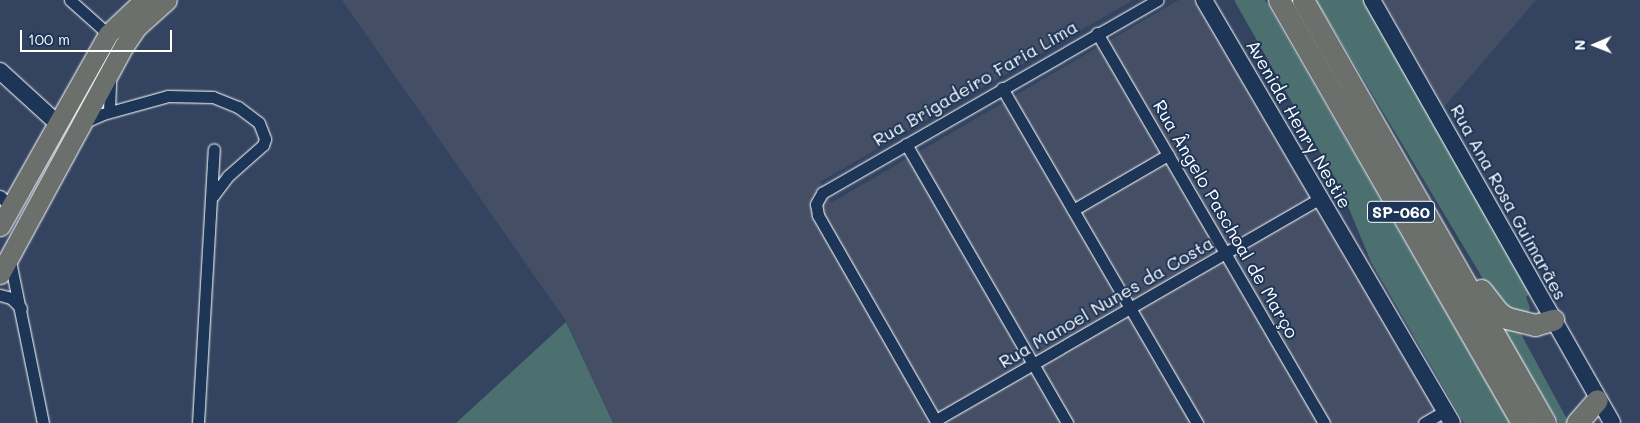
<!DOCTYPE html>
<html>
<head>
<meta charset="utf-8">
<style>
  body { margin:0 }
  #map { position:relative; width:1640px; height:423px; overflow:hidden; background:#344460; font-family:Mali,sans-serif }
  div>[style] { position:absolute }
  .built>* { inset:0; background:#444f66 }
  .green>* { inset:0; background:#4c6f70 }
  .roads { filter:drop-shadow(0 0 1px #fff) drop-shadow(0 0 1px #fff) }
  .street>* { height:11px; margin:-5.5px; padding:0 5.5px; transform-origin:5.5px; border-radius:5.5px; background:#1d3557 }
  .secondary>* { height:16px; margin:-8px; padding:0 8px; transform-origin:8px; border-radius:8px; background:#1d3557 }
  .primary>* { height:19px; margin:-9.5px; padding:0 9.5px; transform-origin:9.5px; border-radius:9.5px; background:#6c706d }
  .highway>* { height:21px; margin:-10.5px; padding:0 10.5px; transform-origin:10.5px; border-radius:10.5px; background:#6c706d }
  span { translate:-50% -50%; white-space:nowrap; text-align:center; line-height:1.15; -webkit-text-stroke:4px #1d3557; paint-order:stroke }
  .shield-label span { padding:1px 4px; background:#1d3557; border:1px solid; border-radius:4px; -webkit-text-stroke-width:0 }
  .shield-label { font-size:16px; color:#fff; font-weight:700 }
  .street-label { font-size:18px; color:#fff }
  .north { position:absolute; left:1570px; top:20px; width:50px; height:50px; -webkit-text-stroke:4px #1d3557; paint-order:stroke; rotate:269deg; font-size:14px; font-weight:700; line-height:20px; text-align:center; color:#fff }
  .north::after { content:''; display:block; margin:auto; width:18px; height:22px; background:#fff; clip-path:polygon(50% 0,100% 100%,50% 72%,0 100%) }
  .scale { position:absolute; left:20px; top:30px; width:152px; height:22px; box-sizing:border-box; border:2px solid #fff; border-top:0; padding-left:6px; font-size:15px; line-height:18px; white-space:nowrap; color:#fff; -webkit-text-stroke:4px #1d3557; paint-order:stroke }
</style>
</head>
<body>
<div id="map">
  <div class="built">
    <div style="clip-path:polygon(342px 0,1133px 0,820px 182px,831px 203px,1179px 0,1194px 0,1442px 423px,613px 423px,566px 321px)"></div>
    <div style="clip-path:polygon(1383px 0,1536px 0,1444px 107px)"></div>
  </div>
  <div class="green">
    <div style="clip-path:polygon(1234px 0,1265px 0,1510px 423px,1464px 423px,1371px 262px,1340px 187px)"></div>
    <div style="clip-path:polygon(1316px 0,1367px 0,1533px 291px,1526px 297px,1530px 308px,1527px 316px,1518px 314px,1492px 294px)"></div>
    <div style="clip-path:polygon(566px 322px,613px 423px,456px 423px)"></div>
    <div style="clip-path:polygon(1500px 324px,1520px 332px,1569px 423px,1559px 423px)"></div>
  </div>
  <div class="roads">
    <div class="street">
      <div style="left:70px;top:0;width:51px;rotate:41.8deg"></div>
      <div style="left:1097px;top:33px;width:451px;rotate:59.8deg"></div>
      <div style="left:1002px;top:88px;width:388px;rotate:59.8deg"></div>
      <div style="left:109px;top:112px;width:33px;rotate:-88deg"></div>
      <div style="left:85px;top:122px;width:20px;rotate:-24deg"></div>
      <div style="left:103px;top:114px;width:67px;rotate:-15.5deg"></div>
      <div style="left:168px;top:96px;width:45px;rotate:1.3deg"></div>
      <div style="left:213px;top:97px;width:27px;rotate:22deg"></div>
      <div style="left:238px;top:107px;width:26px;rotate:37deg"></div>
      <div style="left:259px;top:123px;width:17px;rotate:69deg"></div>
      <div style="left:265px;top:139px;width:6px;rotate:108deg"></div>
      <div style="left:263px;top:145px;width:47px;rotate:138.5deg"></div>
      <div style="left:228px;top:176px;width:25px;rotate:127deg"></div>
      <div style="left:906px;top:144px;width:322px;rotate:60deg"></div>
      <div style="left:0;top:196px;width:16px;rotate:45deg"></div>
      <div style="left:1073px;top:210px;width:110px;rotate:-30.1deg"></div>
      <div style="left:9px;top:256px;width:170px;rotate:78.5deg"></div>
      <div style="left:0;top:295px;width:11px;rotate:15deg"></div>
      <div style="left:11px;top:298px;width:14px;rotate:45deg"></div>
      <div style="left:936px;top:420px;width:442px;rotate:-30deg"></div>
      <div style="left:198px;top:423px;width:274px;rotate:-86.7deg"></div>
      <div style="left:937px;top:423px;width:240px;rotate:-119.8deg"></div>
      <div style="left:818px;top:215px;width:11px;rotate:-100deg"></div>
      <div style="left:816px;top:204px;width:13px;rotate:-61deg"></div>
      <div style="left:822px;top:193px;width:387px;rotate:-29.9deg"></div>
      <div style="left:1424px;top:423px;width:24px;rotate:-30deg"></div>
    </div>
    <div class="secondary">
      <div style="left:1204px;top:0;width:490px;rotate:59.6deg"></div>
      <div style="left:1372px;top:0;width:486px;rotate:60.4deg"></div>
      <div style="left:0;top:71px;width:77px;rotate:42.4deg"></div>
    </div>
    <div class="primary">
      <div style="left:0;top:226px;width:220px;rotate:-60.6deg"></div>
      <div style="left:108px;top:34px;width:50px;rotate:-43.4deg"></div>
      <div style="left:0;top:274px;width:260px;rotate:-61.5deg"></div>
      <div style="left:124px;top:46px;width:23px;rotate:-56deg"></div>
      <div style="left:137px;top:27px;width:40px;rotate:-42deg"></div>
    </div>
    <div class="highway">
      <div style="left:1279px;top:0;width:488px;rotate:60.1deg"></div>
      <div style="left:1303px;top:0;width:487px;rotate:60.2deg"></div>
      <div style="left:1481px;top:290px;width:28px;rotate:52deg"></div>
      <div style="left:1498px;top:312px;width:11px;rotate:34deg"></div>
      <div style="left:1507px;top:318px;width:29px;rotate:14deg"></div>
      <div style="left:1535px;top:325px;width:19px;rotate:-16deg"></div>
      <div style="left:1577px;top:423px;width:30px;rotate:-49deg"></div>
    </div>
  </div>
  <div class="shield-label">
    <span style="left:1401px;top:212px">SP-060</span>
  </div>
  <div class="street-label">
    <span style="left:975px;top:83px;rotate:-30deg">Rua Brigadeiro Faria Lima</span>
    <span style="left:1299px;top:124px;rotate:60deg">Avenida Henry Nestie</span>
    <span style="left:1509px;top:202px;rotate:61deg">Rua Ana Rosa Guimarães</span>
    <span style="left:1226px;top:219px;rotate:60deg">Rua Ângelo Paschoal de Março</span>
    <span style="left:1106px;top:302px;rotate:-30deg">Rua Manoel Nunes da Costa</span>
  </div>
  <div class="north">N</div>
  <div class="scale">100 m</div>
</div>
</body>
</html>
